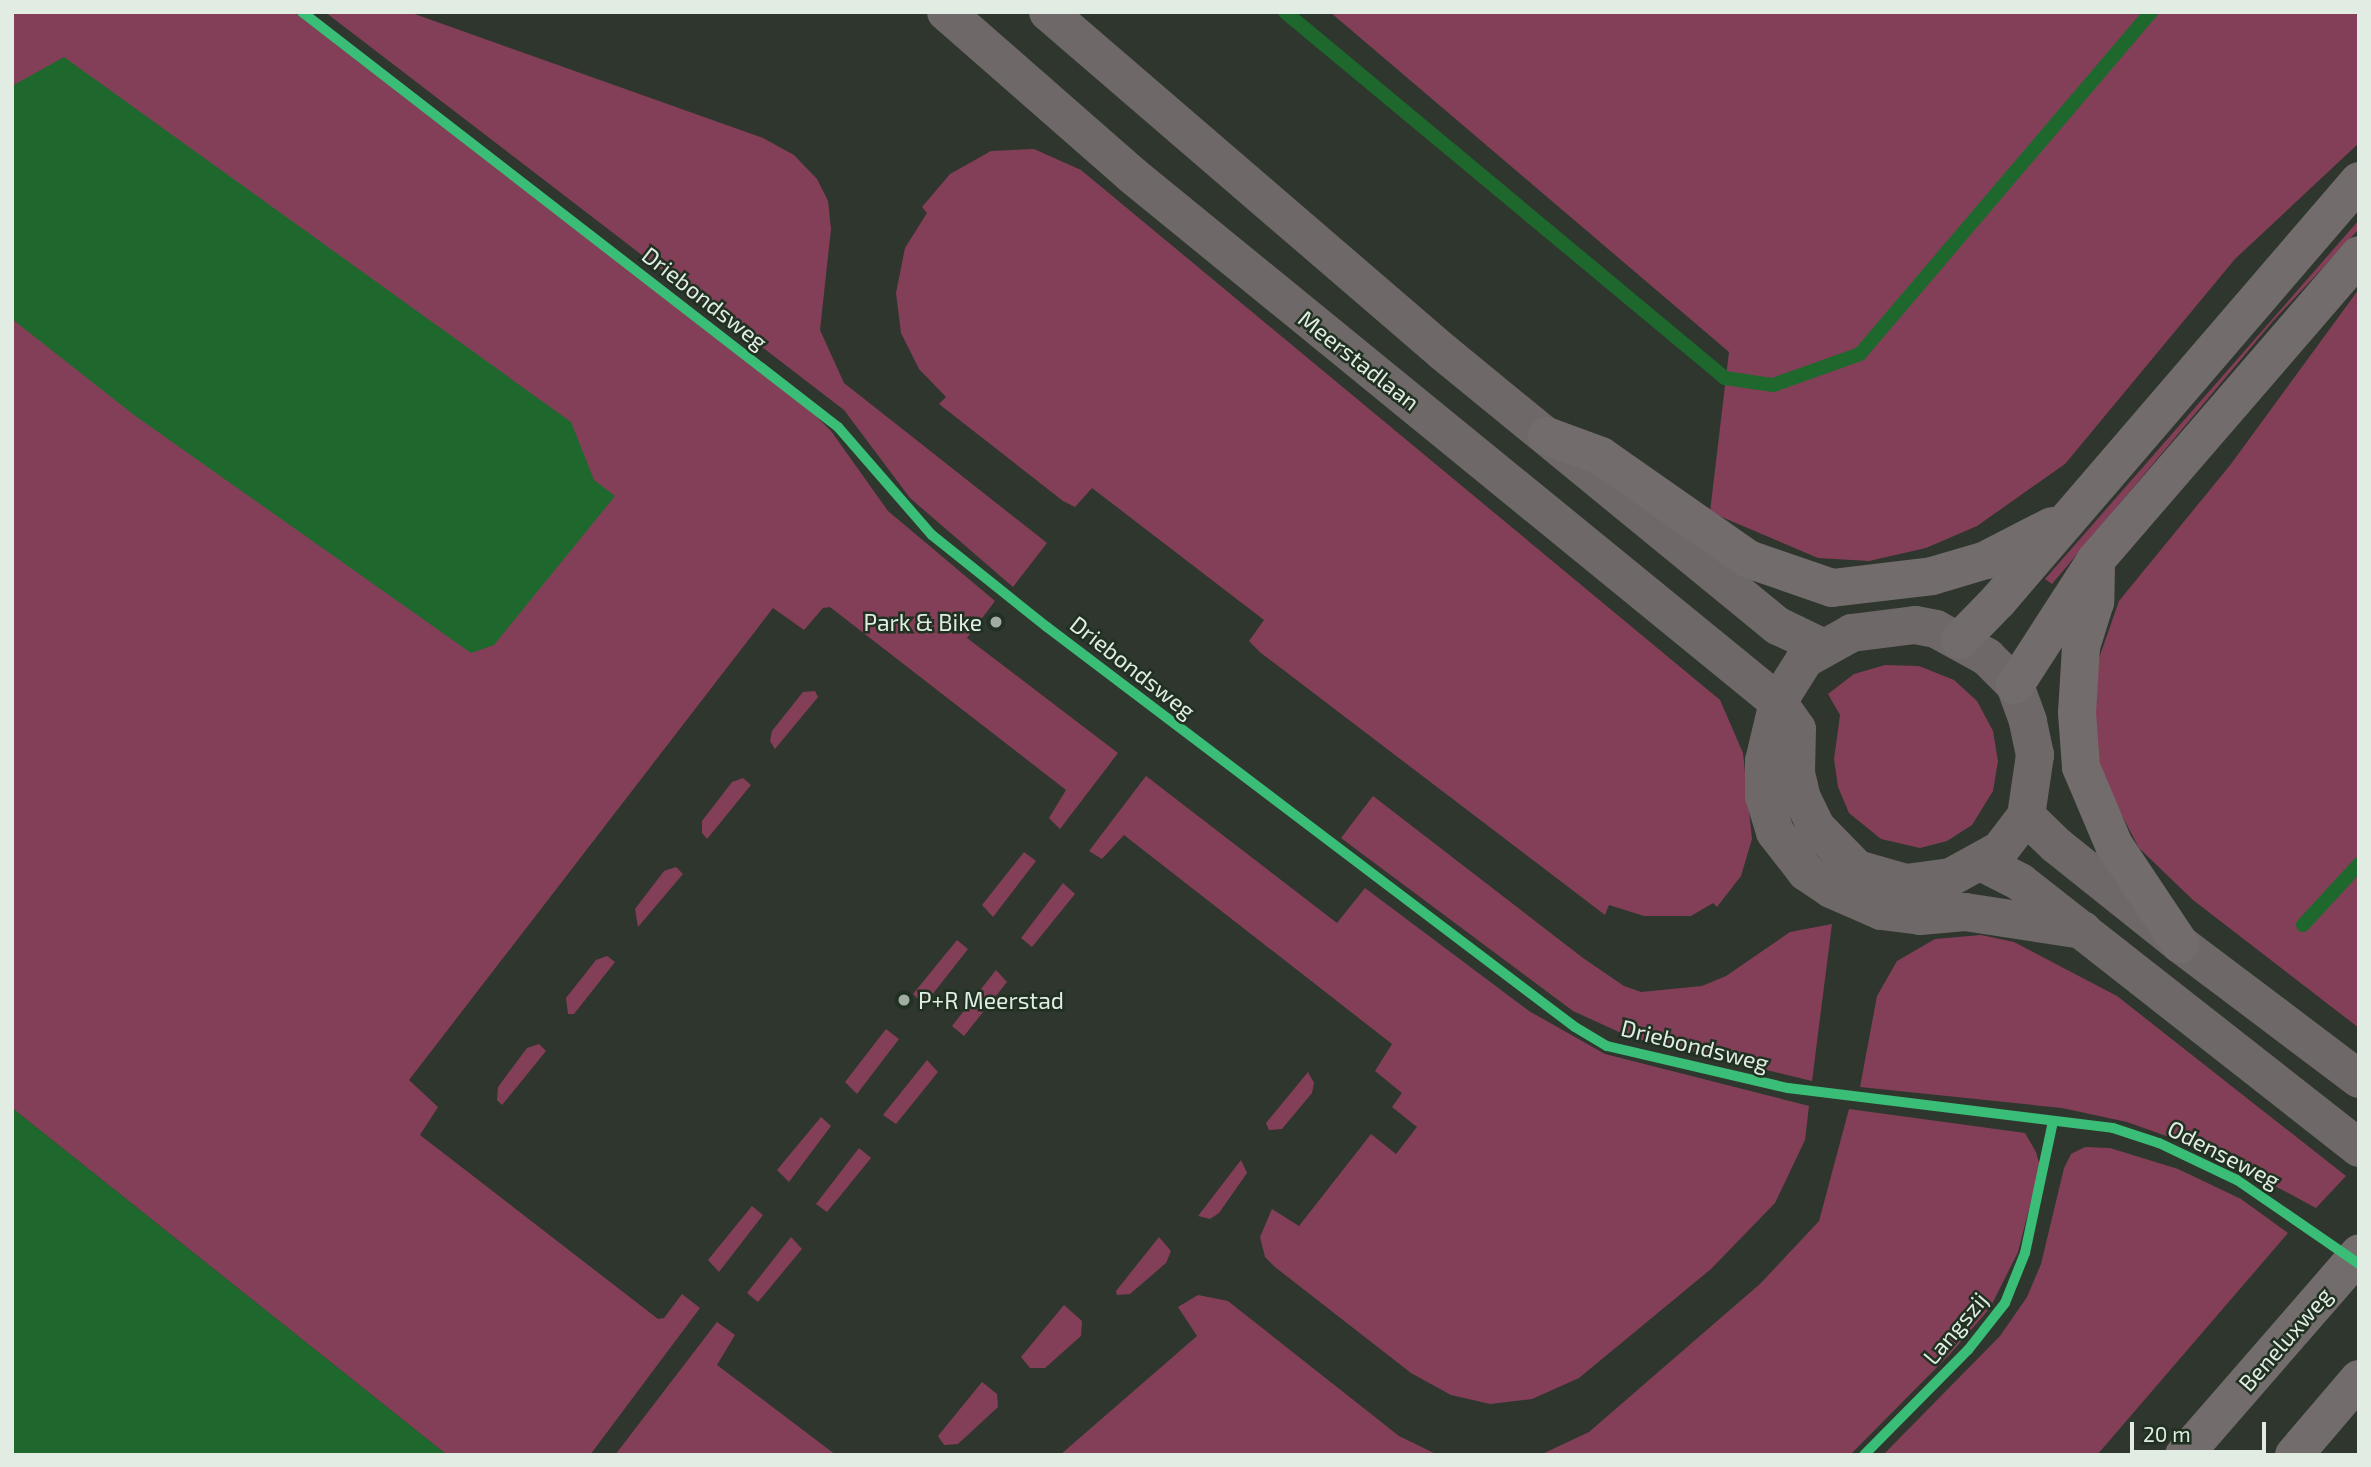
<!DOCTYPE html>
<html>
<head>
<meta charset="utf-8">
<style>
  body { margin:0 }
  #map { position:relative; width:2371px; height:1467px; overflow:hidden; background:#2e362e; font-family:"Exo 2",sans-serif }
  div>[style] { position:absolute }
  .green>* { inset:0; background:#843f58 }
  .water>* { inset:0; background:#1e682d }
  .stream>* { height:14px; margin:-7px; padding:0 7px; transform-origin:7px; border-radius:7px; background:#1e682d }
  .major>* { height:38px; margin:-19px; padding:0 19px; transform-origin:19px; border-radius:19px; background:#6f6868 }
  .highway>* { height:38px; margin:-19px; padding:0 19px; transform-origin:19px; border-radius:19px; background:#726d6c }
  .cycleway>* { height:10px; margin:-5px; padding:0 5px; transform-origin:5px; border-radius:5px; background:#3abd76 }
  .dots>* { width:19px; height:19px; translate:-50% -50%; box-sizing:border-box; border:4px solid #203021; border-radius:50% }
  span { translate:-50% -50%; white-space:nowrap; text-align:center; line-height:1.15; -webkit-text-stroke:5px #203021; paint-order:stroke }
  .street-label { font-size:23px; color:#e1ece2 }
  .poi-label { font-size:23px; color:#e1ece2 }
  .right { translate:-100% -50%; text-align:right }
  .left { translate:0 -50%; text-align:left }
  .frame { position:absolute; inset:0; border:14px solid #e1ece2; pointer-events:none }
  .scale { position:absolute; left:2130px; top:1422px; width:136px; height:32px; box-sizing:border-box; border:4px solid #e1ece2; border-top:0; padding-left:9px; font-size:21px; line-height:24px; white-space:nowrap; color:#e1ece2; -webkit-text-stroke:5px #203021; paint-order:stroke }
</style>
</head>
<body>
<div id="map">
  <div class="green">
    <div style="clip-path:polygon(12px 12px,294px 12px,808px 408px,831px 431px,888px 511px,995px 601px,967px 638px,1118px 753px,1060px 829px,1049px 818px,1066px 790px,830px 607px,823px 608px,804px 630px,773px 608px,409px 1080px,438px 1107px,420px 1135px,658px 1319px,664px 1318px,682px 1294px,700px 1308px,590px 1455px,447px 1455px,12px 1108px)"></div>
    <div style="clip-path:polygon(325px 12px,409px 12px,763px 138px,794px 155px,817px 179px,828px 201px,831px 229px,820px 330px,844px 383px,1047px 543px,1013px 587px,910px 498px,844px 410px)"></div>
    <div style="clip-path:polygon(1330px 12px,2359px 12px,2359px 143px,2235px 259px,2065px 464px,1977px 526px,1926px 548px,1869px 561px,1818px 558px,1710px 512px,1729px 352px)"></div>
    <div style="clip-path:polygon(1034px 149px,1081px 170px,1720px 700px,1743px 753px,1752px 839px,1741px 876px,1717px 907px,1713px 903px,1691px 916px,1644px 916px,1609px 905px,1605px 915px,1261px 653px,1249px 641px,1264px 620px,1092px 488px,1075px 507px,1063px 501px,939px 404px,946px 397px,919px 369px,901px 333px,896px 293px,905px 248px,927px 213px,922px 207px,950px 174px,991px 151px)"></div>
    <div style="clip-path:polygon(2359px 220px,2359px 229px,2274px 320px,2052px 584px,2045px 579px)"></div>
    <div style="clip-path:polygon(2359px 289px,2359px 1028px,2193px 900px,2139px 848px,2109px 791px,2092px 741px,2091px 681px,2119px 601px,2231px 464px)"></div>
    <div style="clip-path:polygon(1885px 665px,1919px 666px,1954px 680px,1977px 701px,1993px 731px,1998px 761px,1993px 791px,1972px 825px,1947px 841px,1920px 848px,1881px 839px,1849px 813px,1838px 787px,1834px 759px,1840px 715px,1828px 694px,1854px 674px)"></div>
    <div style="clip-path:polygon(815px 691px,818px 697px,775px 749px,770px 741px,772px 731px,803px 692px)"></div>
    <div style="clip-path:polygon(1146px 776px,1337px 923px,1365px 888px,1529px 1011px,1605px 1054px,1809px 1106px,1805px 1140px,1775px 1203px,1711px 1269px,1579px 1378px,1532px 1399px,1490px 1404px,1451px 1395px,1411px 1373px,1275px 1267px,1265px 1257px,1260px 1237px,1272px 1209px,1299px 1226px,1371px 1134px,1396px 1154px,1417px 1127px,1392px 1107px,1402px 1093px,1375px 1071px,1392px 1044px,1124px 835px,1102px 859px,1089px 851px)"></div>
    <div style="clip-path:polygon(743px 778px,751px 785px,707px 839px,702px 833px,702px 821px,732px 782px)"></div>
    <div style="clip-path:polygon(1373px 796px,1583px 958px,1624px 986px,1641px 992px,1702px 986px,1726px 976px,1790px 932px,1832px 924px,1812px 1081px,1630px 1037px,1573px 1011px,1341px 838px)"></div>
    <div style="clip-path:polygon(1024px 852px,1036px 861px,993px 917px,982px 905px)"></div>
    <div style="clip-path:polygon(676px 867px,683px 874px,638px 927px,635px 909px,664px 871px)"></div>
    <div style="clip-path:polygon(1063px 883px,1075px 894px,1032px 947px,1021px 938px)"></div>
    <div style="clip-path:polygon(1981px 935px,2014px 942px,2117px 996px,2346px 1176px,2316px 1208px,2214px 1153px,2127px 1122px,2062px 1108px,1860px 1087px,1877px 996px,1897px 961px,1935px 939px)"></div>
    <div style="clip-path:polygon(957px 940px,968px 949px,924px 1005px,913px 994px)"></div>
    <div style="clip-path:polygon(607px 956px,615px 962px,574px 1014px,568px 1014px,566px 998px,596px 960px)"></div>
    <div style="clip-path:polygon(996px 970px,1007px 982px,964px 1036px,952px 1026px)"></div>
    <div style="clip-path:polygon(886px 1029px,899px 1039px,857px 1094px,845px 1082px)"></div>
    <div style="clip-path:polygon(539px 1044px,546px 1051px,502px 1105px,497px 1100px,498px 1087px,527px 1048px)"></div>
    <div style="clip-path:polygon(927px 1060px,938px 1072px,896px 1124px,883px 1115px)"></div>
    <div style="clip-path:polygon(1308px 1072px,1314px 1083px,1312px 1093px,1282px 1129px,1269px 1130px,1266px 1123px)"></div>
    <div style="clip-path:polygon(1849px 1109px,2025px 1133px,2036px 1152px,2040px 1166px,2018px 1252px,1990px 1308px,1950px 1354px,1850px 1455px,1540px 1455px,1589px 1432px,1761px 1283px,1819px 1221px)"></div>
    <div style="clip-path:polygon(821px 1117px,831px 1126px,789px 1182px,777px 1170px)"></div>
    <div style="clip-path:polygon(2085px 1147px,2110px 1148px,2178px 1169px,2241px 1199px,2288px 1233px,2097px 1455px,1883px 1455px,2000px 1336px,2027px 1297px,2041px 1264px,2064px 1168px,2071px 1154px)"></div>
    <div style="clip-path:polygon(859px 1148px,871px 1158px,827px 1212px,816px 1204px)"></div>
    <div style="clip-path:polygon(1241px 1160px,1247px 1173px,1219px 1213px,1210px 1219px,1198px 1216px)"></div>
    <div style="clip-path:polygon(752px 1206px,763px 1215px,719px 1272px,708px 1260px)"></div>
    <div style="clip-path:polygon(791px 1237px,802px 1249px,758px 1302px,747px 1293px)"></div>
    <div style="clip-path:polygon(1159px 1237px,1171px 1251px,1166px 1263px,1130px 1294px,1117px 1295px,1116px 1291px)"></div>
    <div style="clip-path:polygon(1198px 1295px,1228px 1301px,1399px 1436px,1438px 1455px,1060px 1455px,1197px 1336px,1178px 1307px)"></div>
    <div style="clip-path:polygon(1064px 1305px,1082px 1321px,1081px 1336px,1045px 1368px,1030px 1368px,1021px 1357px)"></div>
    <div style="clip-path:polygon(717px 1322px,735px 1335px,717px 1365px,836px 1455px,615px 1455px)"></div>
    <div style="clip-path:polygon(982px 1382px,997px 1394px,998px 1407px,958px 1444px,944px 1445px,938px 1436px)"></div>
  </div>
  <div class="water">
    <div style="clip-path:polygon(64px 57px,571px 422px,594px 480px,615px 496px,494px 645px,471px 653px,134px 415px,12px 319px,12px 86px)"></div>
    <div style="clip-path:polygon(12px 1108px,447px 1455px,12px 1455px)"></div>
  </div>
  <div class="stream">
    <div style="left:1285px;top:12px;width:572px;rotate:39.75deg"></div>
    <div style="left:1725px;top:378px;width:49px;rotate:8.3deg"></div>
    <div style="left:1773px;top:385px;width:92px;rotate:-19.6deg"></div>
    <div style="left:1860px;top:354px;width:449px;rotate:-49.6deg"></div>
    <div style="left:2303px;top:925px;width:83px;rotate:-47.4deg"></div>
  </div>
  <div class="major">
    <div style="left:946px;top:12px;width:247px;rotate:41.2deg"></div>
    <div style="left:1132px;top:175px;width:834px;rotate:39.21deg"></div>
    <div style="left:1778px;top:702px;width:33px;rotate:55deg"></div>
    <div style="left:1797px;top:729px;width:44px;rotate:91.3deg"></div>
    <div style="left:1796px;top:773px;width:26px;rotate:77deg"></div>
    <div style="left:1802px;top:798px;width:32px;rotate:64deg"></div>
    <div style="left:1816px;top:827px;width:59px;rotate:45.7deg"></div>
    <div style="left:1857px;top:869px;width:51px;rotate:15.9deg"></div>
    <div style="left:1906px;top:883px;width:45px;rotate:-7.6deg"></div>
    <div style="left:1951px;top:877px;width:56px;rotate:-28.9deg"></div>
    <div style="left:2000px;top:850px;width:43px;rotate:-52.6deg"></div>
    <div style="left:2026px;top:816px;width:62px;rotate:-81.6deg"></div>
    <div style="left:2035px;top:755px;width:35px;rotate:-102deg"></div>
    <div style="left:2028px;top:721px;width:38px;rotate:-110deg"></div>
    <div style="left:2015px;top:685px;width:40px;rotate:-135deg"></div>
    <div style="left:1987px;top:657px;width:58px;rotate:-151.2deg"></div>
    <div style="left:1936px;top:629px;width:21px;rotate:-169deg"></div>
    <div style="left:1915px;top:625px;width:64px;rotate:172.8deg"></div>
    <div style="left:1852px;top:633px;width:54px;rotate:151deg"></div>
    <div style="left:1805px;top:659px;width:51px;rotate:122.1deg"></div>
    <div style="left:1778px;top:702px;width:61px;rotate:103.3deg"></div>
    <div style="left:1764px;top:761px;width:35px;rotate:90deg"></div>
    <div style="left:1764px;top:796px;width:38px;rotate:73deg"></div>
    <div style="left:1775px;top:832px;width:51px;rotate:52.2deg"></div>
    <div style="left:1806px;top:872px;width:30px;rotate:34deg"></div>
    <div style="left:1831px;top:889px;width:55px;rotate:23.7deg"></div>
    <div style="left:1881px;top:911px;width:39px;rotate:7deg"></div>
    <div style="left:1920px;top:916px;width:45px;rotate:-5.1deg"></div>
    <div style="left:1965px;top:912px;width:119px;rotate:8.7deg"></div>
    <div style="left:1048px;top:12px;width:521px;rotate:40.72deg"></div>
    <div style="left:1443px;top:352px;width:433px;rotate:39.3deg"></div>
    <div style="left:1778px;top:626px;width:49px;rotate:25.5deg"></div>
    <div style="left:2026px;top:816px;width:42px;rotate:44deg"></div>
    <div style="left:2056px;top:845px;width:159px;rotate:38.6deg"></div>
    <div style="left:2180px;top:944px;width:224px;rotate:37deg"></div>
    <div style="left:1983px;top:863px;width:42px;rotate:27.2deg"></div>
    <div style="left:2020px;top:882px;width:431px;rotate:38.1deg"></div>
  </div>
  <div class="highway">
    <div style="left:1547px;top:436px;width:58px;rotate:20.3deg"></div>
    <div style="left:1601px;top:456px;width:179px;rotate:35deg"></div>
    <div style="left:1748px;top:559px;width:89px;rotate:19deg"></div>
    <div style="left:1832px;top:588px;width:101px;rotate:-6.8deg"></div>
    <div style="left:1932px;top:576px;width:56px;rotate:-16.5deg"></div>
    <div style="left:1986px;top:560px;width:74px;rotate:-27.3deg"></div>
    <div style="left:2096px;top:563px;width:39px;rotate:91deg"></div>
    <div style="left:2095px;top:602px;width:47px;rotate:107.3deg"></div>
    <div style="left:2081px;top:647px;width:66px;rotate:93.5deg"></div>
    <div style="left:2077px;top:713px;width:54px;rotate:85.8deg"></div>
    <div style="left:2081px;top:767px;width:85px;rotate:67.1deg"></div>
    <div style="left:2114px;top:845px;width:119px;rotate:56.3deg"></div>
    <div style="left:1960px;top:640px;width:54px;rotate:-45.7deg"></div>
    <div style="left:1998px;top:601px;width:554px;rotate:-49.32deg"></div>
    <div style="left:2015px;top:685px;width:149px;rotate:-57.1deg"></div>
    <div style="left:2096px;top:560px;width:403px;rotate:-49.2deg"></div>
    <div style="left:2184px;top:1455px;width:267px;rotate:-49deg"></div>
    <div style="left:2294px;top:1455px;width:100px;rotate:-49.5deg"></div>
  </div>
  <div class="cycleway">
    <div style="left:302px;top:12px;width:678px;rotate:37.75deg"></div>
    <div style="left:838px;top:427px;width:143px;rotate:49deg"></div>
    <div style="left:932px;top:535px;width:147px;rotate:38.7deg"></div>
    <div style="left:1047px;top:627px;width:662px;rotate:37.15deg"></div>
    <div style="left:1575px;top:1027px;width:37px;rotate:31deg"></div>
    <div style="left:1607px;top:1046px;width:186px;rotate:13.1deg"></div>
    <div style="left:1788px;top:1088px;width:327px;rotate:7deg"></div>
    <div style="left:2113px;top:1128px;width:48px;rotate:18.1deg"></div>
    <div style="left:2159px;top:1143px;width:86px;rotate:25.4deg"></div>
    <div style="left:2237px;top:1180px;width:148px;rotate:34.5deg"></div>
    <div style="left:1864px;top:1455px;width:148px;rotate:-45.3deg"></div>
    <div style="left:1968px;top:1350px;width:60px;rotate:-51.8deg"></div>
    <div style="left:2005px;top:1303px;width:54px;rotate:-68.2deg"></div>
    <div style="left:2025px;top:1253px;width:135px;rotate:-78deg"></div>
  </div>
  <div class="dots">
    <div style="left:996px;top:622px;background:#a2aca3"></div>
    <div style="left:904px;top:1000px;background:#a2aca3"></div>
  </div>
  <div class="street-label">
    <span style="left:705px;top:298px;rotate:38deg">Driebondsweg</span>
    <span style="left:1359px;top:360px;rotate:38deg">Meerstadlaan</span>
    <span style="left:1133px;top:667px;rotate:38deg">Driebondsweg</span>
    <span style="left:1695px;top:1045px;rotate:14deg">Driebondsweg</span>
    <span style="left:2224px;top:1154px;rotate:27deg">Odenseweg</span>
    <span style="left:1955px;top:1328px;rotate:-50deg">Langszij</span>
    <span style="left:2285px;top:1339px;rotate:-49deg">Beneluxweg</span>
  </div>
  <div class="poi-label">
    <span class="right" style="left:982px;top:622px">Park &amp; Bike</span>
    <span class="left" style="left:918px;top:1000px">P+R Meerstad</span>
  </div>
  <div class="frame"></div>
  <div class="scale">20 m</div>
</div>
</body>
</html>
